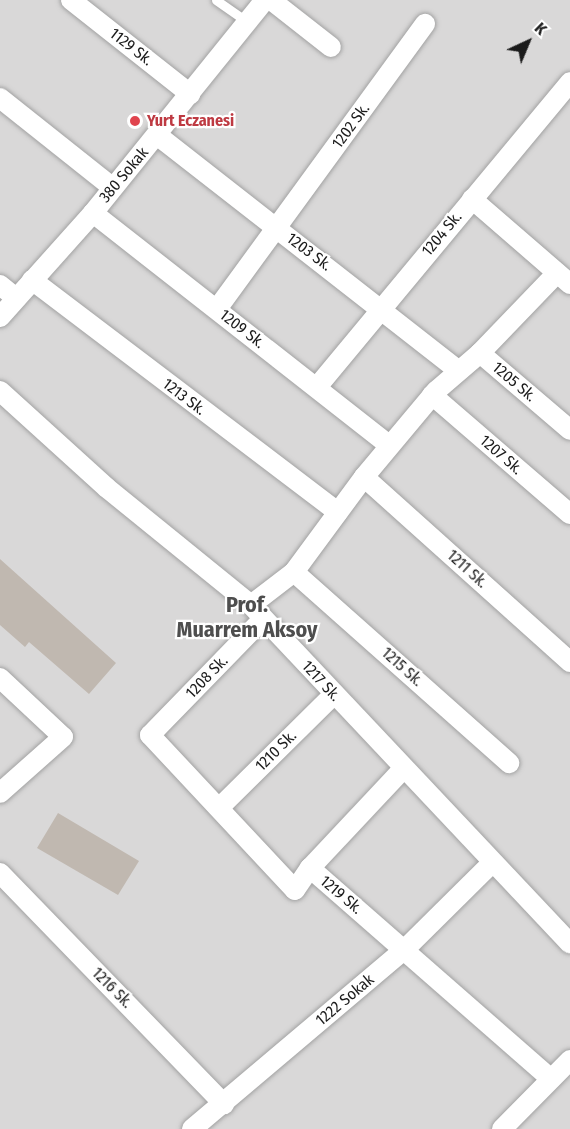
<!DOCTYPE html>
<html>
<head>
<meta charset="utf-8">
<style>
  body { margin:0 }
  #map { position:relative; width:570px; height:1129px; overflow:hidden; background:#ece9e0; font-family:"Fira Sans Condensed",sans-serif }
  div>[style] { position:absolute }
  .residential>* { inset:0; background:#d9d8d8 }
  .building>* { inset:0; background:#c0b8b0 }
  .roads { filter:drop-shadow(0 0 2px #a2a2a2) drop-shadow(0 0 2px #a2a2a2) }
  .service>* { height:9px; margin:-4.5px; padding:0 4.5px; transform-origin:4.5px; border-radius:4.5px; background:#fff }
  .minor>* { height:20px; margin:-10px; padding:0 10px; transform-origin:10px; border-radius:10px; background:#fff }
  .dots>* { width:16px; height:16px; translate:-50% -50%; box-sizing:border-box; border:3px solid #fff; border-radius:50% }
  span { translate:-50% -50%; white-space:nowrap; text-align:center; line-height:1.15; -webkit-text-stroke:4.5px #fff; paint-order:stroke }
  .street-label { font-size:16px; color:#1b1b1b }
  .health-label { font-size:16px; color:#be3a42; font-weight:700 }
  .left { translate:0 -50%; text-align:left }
  .district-label { font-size:22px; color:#4e4e4e; font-weight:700 }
  .north { position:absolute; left:498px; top:12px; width:60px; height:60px; -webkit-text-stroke:4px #fff; paint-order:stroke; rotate:44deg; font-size:16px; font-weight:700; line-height:24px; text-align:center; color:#1b1b1b }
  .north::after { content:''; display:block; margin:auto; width:21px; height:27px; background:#1b1b1b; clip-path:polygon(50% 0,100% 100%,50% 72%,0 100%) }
</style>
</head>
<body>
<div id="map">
  <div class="residential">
    <div style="clip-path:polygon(0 0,570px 0,570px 1129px,0 1129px)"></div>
  </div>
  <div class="building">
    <div style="clip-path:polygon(0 559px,116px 663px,89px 694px,29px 642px,25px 647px,0 625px)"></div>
    <div style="clip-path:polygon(58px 813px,139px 861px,118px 895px,37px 848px)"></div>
  </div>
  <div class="roads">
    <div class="service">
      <div style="left:216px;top:0;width:38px;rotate:35deg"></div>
    </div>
    <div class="minor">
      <div style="left:71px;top:0;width:152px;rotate:38.3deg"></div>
      <div style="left:271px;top:0;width:76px;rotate:38.1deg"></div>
      <div style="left:0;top:98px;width:144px;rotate:38.5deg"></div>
      <div style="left:157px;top:135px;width:383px;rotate:38deg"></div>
      <div style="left:472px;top:199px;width:130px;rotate:40.9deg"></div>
      <div style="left:93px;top:213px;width:377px;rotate:38.1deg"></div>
      <div style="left:32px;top:280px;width:384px;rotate:37.2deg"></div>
      <div style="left:0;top:285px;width:21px;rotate:39deg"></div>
      <div style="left:217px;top:309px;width:353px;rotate:-53.9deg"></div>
      <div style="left:0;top:317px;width:140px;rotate:-48.2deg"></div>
      <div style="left:93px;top:213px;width:274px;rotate:-51.1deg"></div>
      <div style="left:480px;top:353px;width:111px;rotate:-46.1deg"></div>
      <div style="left:317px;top:387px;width:396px;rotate:-50.3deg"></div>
      <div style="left:0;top:391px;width:144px;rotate:42.2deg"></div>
      <div style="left:107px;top:488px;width:186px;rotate:39.1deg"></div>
      <div style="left:251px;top:605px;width:465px;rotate:46.7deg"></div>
      <div style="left:432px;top:395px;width:182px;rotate:40.8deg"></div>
      <div style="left:364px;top:477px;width:277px;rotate:41.9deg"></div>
      <div style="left:294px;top:572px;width:288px;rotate:41.6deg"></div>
      <div style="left:251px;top:605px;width:54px;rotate:-37.5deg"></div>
      <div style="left:294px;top:572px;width:118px;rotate:-53.6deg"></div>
      <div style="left:364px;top:477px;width:112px;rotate:-50.1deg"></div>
      <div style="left:436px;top:391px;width:58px;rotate:-40.8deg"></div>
      <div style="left:480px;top:353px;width:118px;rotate:40.5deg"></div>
      <div style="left:263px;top:619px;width:162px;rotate:134.2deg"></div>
      <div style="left:150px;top:735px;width:212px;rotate:46.9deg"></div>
      <div style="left:295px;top:890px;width:27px;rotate:-56deg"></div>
      <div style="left:310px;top:868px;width:320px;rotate:41.2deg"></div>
      <div style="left:0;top:678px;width:86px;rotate:43.1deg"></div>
      <div style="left:63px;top:737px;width:84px;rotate:138.4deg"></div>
      <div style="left:219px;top:808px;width:162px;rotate:-44.7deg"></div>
      <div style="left:310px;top:868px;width:136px;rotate:-46.8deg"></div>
      <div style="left:0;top:873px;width:322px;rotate:45.9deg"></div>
      <div style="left:192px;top:1129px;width:279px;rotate:-40.2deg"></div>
      <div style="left:405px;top:949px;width:122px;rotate:-44.7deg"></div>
      <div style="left:502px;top:1129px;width:97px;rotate:-45.4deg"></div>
    </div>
  </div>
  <div class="dots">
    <div style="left:135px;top:121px;background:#e0444e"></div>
  </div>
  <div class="street-label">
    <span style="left:131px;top:47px;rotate:38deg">1129 Sk.</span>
    <span style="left:351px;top:126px;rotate:-54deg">1202 Sk.</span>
    <span style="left:124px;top:175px;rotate:-50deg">380 Sokak</span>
    <span style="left:442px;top:234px;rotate:-50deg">1204 Sk.</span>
    <span style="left:309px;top:252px;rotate:37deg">1203 Sk.</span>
    <span style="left:242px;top:329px;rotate:38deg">1209 Sk.</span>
    <span style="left:514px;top:382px;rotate:40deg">1205 Sk.</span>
    <span style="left:184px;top:397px;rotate:37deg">1213 Sk.</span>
    <span style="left:501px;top:455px;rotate:41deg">1207 Sk.</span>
    <span style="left:467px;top:569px;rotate:42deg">1211 Sk.</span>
    <span style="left:402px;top:667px;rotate:42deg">1215 Sk.</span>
    <span style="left:207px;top:677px;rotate:-46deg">1208 Sk.</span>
    <span style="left:321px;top:681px;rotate:47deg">1217 Sk.</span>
    <span style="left:276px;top:751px;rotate:-45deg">1210 Sk.</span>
    <span style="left:341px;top:895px;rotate:40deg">1219 Sk.</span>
    <span style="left:112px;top:988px;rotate:45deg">1216 Sk.</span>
    <span style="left:345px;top:1000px;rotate:-40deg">1222 Sokak</span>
  </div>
  <div class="health-label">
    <span class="left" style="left:147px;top:121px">Yurt Eczanesi</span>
  </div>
  <div class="district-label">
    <span style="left:247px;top:617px">Prof.<br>Muarrem Aksoy</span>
  </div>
  <div class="north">K</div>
</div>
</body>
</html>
